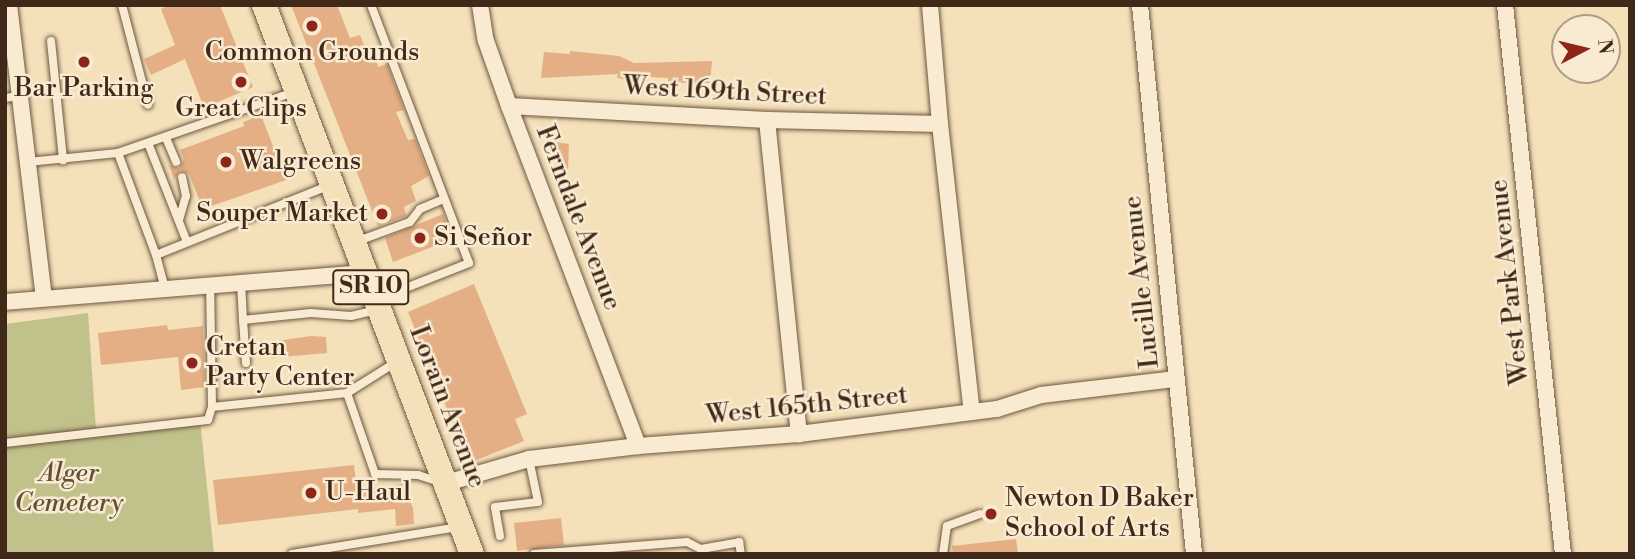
<!DOCTYPE html>
<html>
<head>
<meta charset="utf-8">
<style>
  body { margin:0 }
  #map { position:relative; width:1635px; height:559px; overflow:hidden; background:#f4e0b9; font-family:"Libre Bodoni",serif }
  div>[style] { position:absolute }
  .green>* { inset:0; background:#c1c18b }
  .building>* { inset:0; background:#e5af85 }
  .roads { filter:drop-shadow(0 0 2px #6e5741) drop-shadow(0 0 2px #6e5741) }
  .lane>* { height:8px; margin:-4px; padding:0 4px; transform-origin:4px; border-radius:4px; background:#f8ebd2 }
  .street>* { height:16px; margin:-8px; padding:0 8px; transform-origin:8px; border-radius:8px; background:#f8ebd2 }
  .primary>* { height:24px; margin:-12px; padding:0 12px; transform-origin:12px; border-radius:12px; background:#f4e0b9 }
  .dots>* { width:19px; height:19px; translate:-50% -50%; box-sizing:border-box; border:4px solid #f8ebd2; border-radius:50% }
  span { translate:-50% -50%; white-space:nowrap; text-align:center; line-height:1.15; -webkit-text-stroke:5px #f8ebd2; paint-order:stroke }
  .shield-label span { padding:2px 5px; background:#f8ebd2; border:2px solid; border-radius:5px; -webkit-text-stroke-width:0 }
  .shield-label { font-size:24px; color:#412919; font-weight:700 }
  .poi-label { font-size:26px; color:#412919 }
  .left { translate:0 -50%; text-align:left }
  .right { translate:-100% -50%; text-align:right }
  .street-label { font-size:26px; color:#412919 }
  .park-label { font-size:26px; color:#614f36; font-style:italic }
  .frame { position:absolute; inset:0; border:7px solid #412919; pointer-events:none }
  .north { position:absolute; left:1551px; top:14px; width:70px; height:70px; box-sizing:border-box; background:#f8ebd2; border:2px solid #af9d88; border-radius:50%; rotate:83deg; font-size:19px; font-weight:700; line-height:28px; text-align:center; color:#412919 }
  .north::after { content:''; display:block; margin:auto; width:24px; height:32px; background:#8f2418; clip-path:polygon(50% 0,100% 100%,50% 72%,0 100%) }
</style>
</head>
<body>
<div id="map">
  <div class="green">
    <div style="clip-path:polygon(88px 313px,96px 430px,200px 420px,214px 554px,5px 554px,5px 324px)"></div>
  </div>
  <div class="building">
    <div style="clip-path:polygon(170px 5px,220px 5px,253px 87px,204px 108px,185px 59px,151px 75px,144px 59px,175px 45px,161px 9px)"></div>
    <div style="clip-path:polygon(291px 5px,337px 5px,350px 38px,360px 35px,366px 50px,374px 49px,378px 67px,387px 64px,404px 110px,396px 112px,408px 140px,415px 139px,429px 176px,411px 186px,416px 201px,404px 207px,406px 216px,378px 226px)"></div>
    <div style="clip-path:polygon(570px 51px,619px 56px,634px 63px,712px 61px,710px 83px,668px 83px,668px 78px,633px 76px,632px 81px,617px 78px,618px 74px,541px 78px,544px 52px,570px 54px)"></div>
    <div style="clip-path:polygon(261px 115px,286px 180px,203px 209px,189px 174px,180px 171px,174px 179px,169px 165px,179px 168px,184px 159px,180px 150px,244px 126px,243px 122px)"></div>
    <div style="clip-path:polygon(556px 142px,569px 144px,568px 169px,556px 166px)"></div>
    <div style="clip-path:polygon(443px 214px,453px 239px,393px 262px,385px 238px)"></div>
    <div style="clip-path:polygon(474px 284px,527px 414px,515px 419px,524px 441px,469px 463px,408px 312px)"></div>
    <div style="clip-path:polygon(167px 325px,168px 330px,203px 326px,205px 387px,181px 390px,178px 357px,101px 365px,98px 333px)"></div>
    <div style="clip-path:polygon(311px 336px,326px 337px,327px 353px,271px 358px,270px 342px)"></div>
    <div style="clip-path:polygon(354px 465px,357px 490px,403px 484px,413px 508px,414px 524px,396px 526px,395px 509px,358px 513px,358px 509px,218px 525px,213px 480px)"></div>
    <div style="clip-path:polygon(561px 518px,564px 545px,517px 551px,514px 523px)"></div>
    <div style="clip-path:polygon(1016px 539px,1018px 554px,953px 554px,952px 546px)"></div>
  </div>
  <div class="roads">
    <div class="lane">
      <div style="left:122px;top:5px;width:103px;rotate:75.4deg"></div>
      <div style="left:371px;top:5px;width:276px;rotate:69.2deg"></div>
      <div style="left:469px;top:263px;width:96px;rotate:158.5deg"></div>
      <div style="left:51px;top:41px;width:120px;rotate:84.2deg"></div>
      <div style="left:294px;top:92px;width:186px;rotate:160.9deg"></div>
      <div style="left:118px;top:153px;width:109px;rotate:69.6deg"></div>
      <div style="left:156px;top:255px;width:185px;rotate:-21.9deg"></div>
      <div style="left:5px;top:98px;width:15px;rotate:-8deg"></div>
      <div style="left:166px;top:138px;width:26px;rotate:67deg"></div>
      <div style="left:148px;top:143px;width:106px;rotate:68.5deg"></div>
      <div style="left:28px;top:162px;width:90px;rotate:-5.7deg"></div>
      <div style="left:179px;top:220px;width:25px;rotate:-74deg"></div>
      <div style="left:186px;top:196px;width:19px;rotate:-102deg"></div>
      <div style="left:358px;top:241px;width:55px;rotate:-20.1deg"></div>
      <div style="left:410px;top:222px;width:16px;rotate:-52deg"></div>
      <div style="left:420px;top:209px;width:26px;rotate:-23deg"></div>
      <div style="left:156px;top:255px;width:34px;rotate:75deg"></div>
      <div style="left:241px;top:282px;width:38px;rotate:87deg"></div>
      <div style="left:243px;top:320px;width:68px;rotate:-5.9deg"></div>
      <div style="left:311px;top:313px;width:40px;rotate:4.3deg"></div>
      <div style="left:351px;top:316px;width:26px;rotate:-13deg"></div>
      <div style="left:243px;top:320px;width:43px;rotate:86deg"></div>
      <div style="left:347px;top:393px;width:86px;rotate:70.9deg"></div>
      <div style="left:375px;top:474px;width:43px;rotate:1.3deg"></div>
      <div style="left:418px;top:475px;width:22px;rotate:18deg"></div>
      <div style="left:212px;top:407px;width:136px;rotate:-5.9deg"></div>
      <div style="left:347px;top:393px;width:58px;rotate:-32.3deg"></div>
      <div style="left:5px;top:443px;width:204px;rotate:-6.5deg"></div>
      <div style="left:208px;top:420px;width:14px;rotate:-73deg"></div>
      <div style="left:212px;top:407px;width:122px;rotate:-90.9deg"></div>
      <div style="left:500px;top:536px;width:29px;rotate:-100deg"></div>
      <div style="left:495px;top:507px;width:43px;rotate:-6.6deg"></div>
      <div style="left:538px;top:502px;width:44px;rotate:-101.8deg"></div>
      <div style="left:292px;top:554px;width:168px;rotate:-9.2deg"></div>
      <div style="left:534px;top:554px;width:153px;rotate:-4.5deg"></div>
      <div style="left:687px;top:542px;width:16px;rotate:27deg"></div>
      <div style="left:701px;top:549px;width:39px;rotate:-10deg"></div>
      <div style="left:739px;top:542px;width:12px;rotate:81deg"></div>
      <div style="left:943px;top:554px;width:28px;rotate:-82deg"></div>
      <div style="left:947px;top:526px;width:35px;rotate:-20deg"></div>
    </div>
    <div class="street">
      <div style="left:9px;top:5px;width:295px;rotate:83.2deg"></div>
      <div style="left:480px;top:5px;width:36px;rotate:81deg"></div>
      <div style="left:486px;top:41px;width:69px;rotate:70.5deg"></div>
      <div style="left:509px;top:106px;width:364px;rotate:69.2deg"></div>
      <div style="left:930px;top:5px;width:119px;rotate:85.2deg"></div>
      <div style="left:940px;top:124px;width:290px;rotate:83.7deg"></div>
      <div style="left:1140px;top:5px;width:552px;rotate:84.38deg"></div>
      <div style="left:1505px;top:5px;width:552px;rotate:83.97deg"></div>
      <div style="left:509px;top:106px;width:258px;rotate:3.1deg"></div>
      <div style="left:767px;top:120px;width:173px;rotate:1.3deg"></div>
      <div style="left:767px;top:120px;width:316px;rotate:84.2deg"></div>
      <div style="left:5px;top:302px;width:362px;rotate:-4.6deg"></div>
      <div style="left:443px;top:484px;width:90px;rotate:-16.2deg"></div>
      <div style="left:529px;top:459px;width:110px;rotate:-6.8deg"></div>
      <div style="left:638px;top:446px;width:161px;rotate:-4.3deg"></div>
      <div style="left:799px;top:434px;width:200px;rotate:-7.2deg"></div>
      <div style="left:997px;top:409px;width:46px;rotate:-17.7deg"></div>
      <div style="left:1041px;top:395px;width:136px;rotate:-6.8deg"></div>
    </div>
    <div class="primary">
      <div style="left:264px;top:5px;width:587px;rotate:69.25deg"></div>
    </div>
  </div>
  <div class="dots">
    <div style="left:312px;top:26px;background:#8f2418"></div>
    <div style="left:84px;top:62px;background:#8f2418"></div>
    <div style="left:241px;top:82px;background:#8f2418"></div>
    <div style="left:226px;top:162px;background:#8f2418"></div>
    <div style="left:382px;top:214px;background:#8f2418"></div>
    <div style="left:420px;top:238px;background:#8f2418"></div>
    <div style="left:192px;top:363px;background:#8f2418"></div>
    <div style="left:311px;top:493px;background:#8f2418"></div>
    <div style="left:991px;top:514px;background:#8f2418"></div>
  </div>
  <div class="shield-label">
    <span style="left:371px;top:287px">SR 10</span>
  </div>
  <div class="poi-label">
    <span style="left:312px;top:53px">Common Grounds</span>
    <span style="left:84px;top:89px">Bar Parking</span>
    <span style="left:241px;top:109px">Great Clips</span>
    <span class="left" style="left:240px;top:162px">Walgreens</span>
    <span class="right" style="left:368px;top:214px">Souper Market</span>
    <span class="left" style="left:434px;top:238px">Si Señor</span>
    <span class="left" style="left:206px;top:363px">Cretan<br>Party Center</span>
    <span class="left" style="left:325px;top:493px">U-Haul</span>
    <span class="left" style="left:1005px;top:514px">Newton D Baker<br>School of Arts</span>
  </div>
  <div class="street-label">
    <span style="left:725px;top:92px;rotate:3deg">West 169th Street</span>
    <span style="left:578px;top:218px;rotate:69deg">Ferndale Avenue</span>
    <span style="left:1142px;top:282px;rotate:-96deg">Lucille Avenue</span>
    <span style="left:1510px;top:282px;rotate:-96deg">West Park Avenue</span>
    <span style="left:807px;top:406px;rotate:-6deg">West 165th Street</span>
    <span style="left:447px;top:407px;rotate:69deg">Lorain Avenue</span>
  </div>
  <div class="park-label">
    <span style="left:69px;top:489px">Alger<br>Cemetery</span>
  </div>
  <div class="frame"></div>
  <div class="north">N</div>
</div>
</body>
</html>
